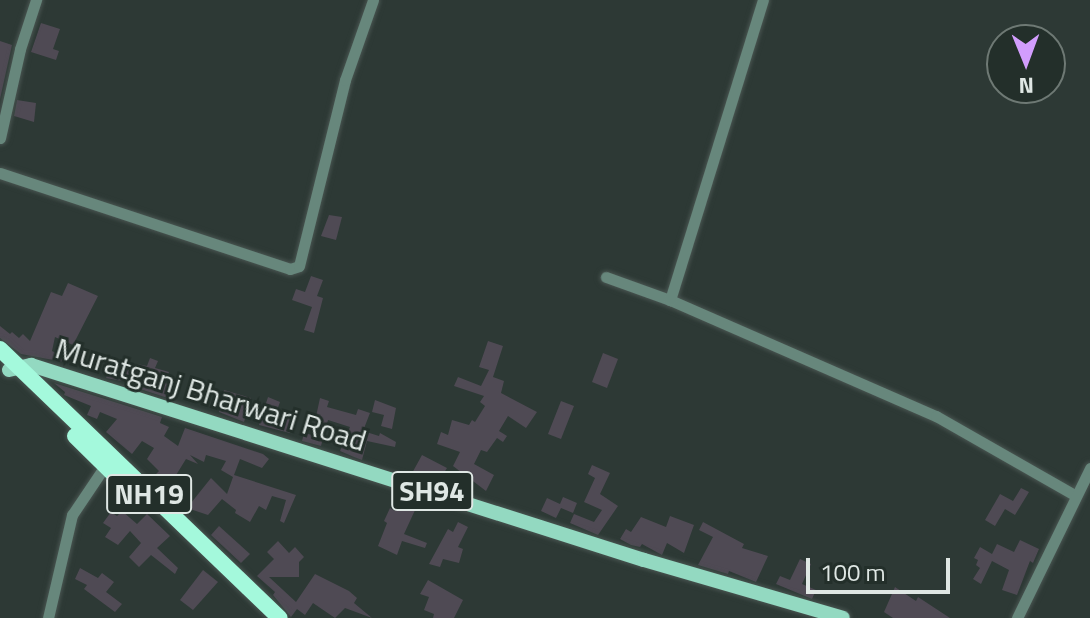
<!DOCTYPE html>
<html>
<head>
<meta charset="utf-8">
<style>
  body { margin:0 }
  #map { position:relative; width:1090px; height:618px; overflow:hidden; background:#2d3935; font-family:"Titillium Web",sans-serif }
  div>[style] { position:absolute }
  .building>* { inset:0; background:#4f4a54 }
  .roads { filter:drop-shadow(0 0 2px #495551) drop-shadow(0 0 2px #495551) }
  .minor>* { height:11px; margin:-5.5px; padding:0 5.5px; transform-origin:5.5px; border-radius:5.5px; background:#67877c }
  .major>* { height:14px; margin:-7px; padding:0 7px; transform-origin:7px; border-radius:7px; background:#93d9c1 }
  .highway>* { height:16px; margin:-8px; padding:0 8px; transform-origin:8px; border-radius:8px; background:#a4f9dc }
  span { translate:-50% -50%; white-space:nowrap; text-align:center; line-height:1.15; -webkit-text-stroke:6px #232f2a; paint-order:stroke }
  .shield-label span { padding:2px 6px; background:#232f2a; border:2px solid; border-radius:6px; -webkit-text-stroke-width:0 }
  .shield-label { font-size:28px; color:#dfe7e4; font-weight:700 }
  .street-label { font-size:30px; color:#dfe7e4 }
  .north { position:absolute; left:986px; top:24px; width:80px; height:80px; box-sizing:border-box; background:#232f2a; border:2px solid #6e7974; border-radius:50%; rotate:179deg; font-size:22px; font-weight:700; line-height:32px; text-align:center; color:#dfe7e4 }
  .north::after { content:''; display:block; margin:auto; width:28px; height:36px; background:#d29dfd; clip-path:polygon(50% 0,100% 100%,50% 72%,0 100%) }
  .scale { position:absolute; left:806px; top:558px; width:144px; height:36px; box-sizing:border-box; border:4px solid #dfe7e4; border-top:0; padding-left:10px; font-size:24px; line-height:28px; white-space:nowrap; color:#dfe7e4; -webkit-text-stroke:6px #232f2a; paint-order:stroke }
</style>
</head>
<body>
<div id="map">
  <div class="building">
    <div style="clip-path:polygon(41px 23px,60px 29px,53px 49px,59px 51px,56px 60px,31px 52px)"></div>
    <div style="clip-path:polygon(0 41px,12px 45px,0 99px)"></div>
    <div style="clip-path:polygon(17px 100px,36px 103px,34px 122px,14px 116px)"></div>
    <div style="clip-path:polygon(329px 215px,342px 217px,336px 240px,321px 236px)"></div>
    <div style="clip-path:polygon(311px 276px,323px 280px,317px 296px,323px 298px,314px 333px,304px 330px,312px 307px,292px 300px,296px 289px,305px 292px)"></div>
    <div style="clip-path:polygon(68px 283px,98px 296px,73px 345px,55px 337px,52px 351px,65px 358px,64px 362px,21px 354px,0 338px,0 326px,10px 334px,12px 332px,19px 338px,23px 334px,30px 341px,51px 292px,62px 296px)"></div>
    <div style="clip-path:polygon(488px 341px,503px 346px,493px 377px,504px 381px,501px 393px,537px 412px,526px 428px,508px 416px,499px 431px,507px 436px,503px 442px,497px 438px,487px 452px,481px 450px,474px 464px,494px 475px,486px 491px,453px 466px,460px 452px,437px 444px,441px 432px,448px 435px,452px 420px,469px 425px,472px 420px,475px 422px,485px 406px,480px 402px,484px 396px,454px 386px,458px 377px,481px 386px,489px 370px,479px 367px)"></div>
    <div style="clip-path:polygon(603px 353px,618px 359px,607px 388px,592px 382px)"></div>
    <div style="clip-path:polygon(150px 358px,158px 361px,155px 368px,169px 372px,165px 383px,179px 388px,174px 400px,137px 388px,138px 384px,106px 378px,108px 373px,121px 375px,121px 370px,147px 371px,137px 364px,147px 366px)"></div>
    <div style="clip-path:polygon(54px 383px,162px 417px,160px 423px,169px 427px,164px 436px,178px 446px,185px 428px,263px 454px,269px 459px,262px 468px,240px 459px,234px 475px,296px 495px,284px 523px,280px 521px,286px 500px,272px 496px,266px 510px,259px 506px,250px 522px,235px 513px,236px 510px,222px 499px,208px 515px,187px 508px,211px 478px,227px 494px,233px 477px,221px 470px,226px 461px,206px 455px,204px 462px,190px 455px,198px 464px,186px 459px,173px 480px,181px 488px,175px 493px,162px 480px,159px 484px,152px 478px,159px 471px,147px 459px,154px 448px,142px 441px,132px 454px,106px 432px,117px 419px,100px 412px,97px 419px,87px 415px,91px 406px,64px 395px,65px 392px)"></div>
    <div style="clip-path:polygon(224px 390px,251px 398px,244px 422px,219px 412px)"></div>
    <div style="clip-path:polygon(268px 397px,280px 402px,276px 413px,296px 420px,290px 433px,259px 425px)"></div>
    <div style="clip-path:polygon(320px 398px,329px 401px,327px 407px,356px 415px,358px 409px,370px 413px,363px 431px,379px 436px,380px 433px,396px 442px,395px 447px,367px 441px,362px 460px,354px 457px,340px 451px,350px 427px,328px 420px,321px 446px,302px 441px,304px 433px,312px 435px)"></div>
    <div style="clip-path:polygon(375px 400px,396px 408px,392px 429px,381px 426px,384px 415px,372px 412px)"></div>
    <div style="clip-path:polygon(561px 401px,574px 406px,561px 439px,548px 434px)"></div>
    <div style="clip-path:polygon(422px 455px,447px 468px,442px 476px,447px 479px,443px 486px,411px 475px)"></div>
    <div style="clip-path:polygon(592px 465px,610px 473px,600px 494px,618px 506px,598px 535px,570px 523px,574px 514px,594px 522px,602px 510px,584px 502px,595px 478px,588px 474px)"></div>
    <div style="clip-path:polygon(1021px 488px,1029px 492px,1015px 515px,1005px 509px,995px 526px,985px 520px,1000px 494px,1013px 501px)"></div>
    <div style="clip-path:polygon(563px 497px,577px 503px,573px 513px,561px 508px,556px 518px,541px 511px,547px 498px,560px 504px)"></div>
    <div style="clip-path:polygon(400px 498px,416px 508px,404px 534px,427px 543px,425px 548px,402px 541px,397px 555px,378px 546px,387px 523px,384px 521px,390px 508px,395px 511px)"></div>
    <div style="clip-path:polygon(122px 511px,137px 524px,147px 514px,170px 536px,157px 548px,178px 568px,175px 574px,151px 555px,139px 567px,129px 557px,141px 543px,130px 531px,118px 545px,105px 537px,111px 528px,103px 523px,111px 512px,117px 516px)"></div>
    <div style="clip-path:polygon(670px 516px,694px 525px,684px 553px,667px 543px,662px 555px,642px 544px,640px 547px,631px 545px,620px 539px,626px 529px,631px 532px,641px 517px,666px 527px)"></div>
    <div style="clip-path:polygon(458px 522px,468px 527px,458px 547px,463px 549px,459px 563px,443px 559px,440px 567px,429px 564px,448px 529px,453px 532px)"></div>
    <div style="clip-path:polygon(703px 522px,744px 544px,742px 548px,768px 556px,756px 582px,729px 571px,728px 574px,698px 565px,713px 537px,699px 530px)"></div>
    <div style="clip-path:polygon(219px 526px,250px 554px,241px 563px,211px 535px)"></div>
    <div style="clip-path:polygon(1020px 540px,1039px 549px,1033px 563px,1030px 561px,1017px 595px,1002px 590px,1009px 570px,992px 561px,981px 584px,973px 579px,980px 568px,976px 565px,978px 560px,974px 558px,980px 547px,992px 554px,997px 544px,1014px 552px)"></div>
    <div style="clip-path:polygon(278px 541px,289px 553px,295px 547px,304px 557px,299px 562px,299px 577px,269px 577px,296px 602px,315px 574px,349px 591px,357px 598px,354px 603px,372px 618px,345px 608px,335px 618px,313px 603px,305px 615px,297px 609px,291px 617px,273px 595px,275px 592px,257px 576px,274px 559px,267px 552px)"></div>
    <div style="clip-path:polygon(800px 559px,811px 564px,802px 584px,816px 590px,812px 599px,776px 584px,780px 576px,790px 580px)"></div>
    <div style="clip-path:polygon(80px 568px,98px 578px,102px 573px,114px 582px,106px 592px,122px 604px,115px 612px,84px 589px,87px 585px,75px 579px)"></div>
    <div style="clip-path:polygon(203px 570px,218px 582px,193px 610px,180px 600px)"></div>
    <div style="clip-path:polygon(428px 580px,463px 600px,454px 618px,433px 618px,434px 614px,424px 610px,429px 597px,420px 594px)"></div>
    <div style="clip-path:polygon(895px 587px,916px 601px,918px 597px,950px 618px,893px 618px,884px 612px)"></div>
  </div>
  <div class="roads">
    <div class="minor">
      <div style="left:0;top:138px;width:91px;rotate:-77.3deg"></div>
      <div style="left:20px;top:49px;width:52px;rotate:-71.9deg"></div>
      <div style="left:0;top:173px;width:305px;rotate:18.3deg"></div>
      <div style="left:290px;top:269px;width:9px;rotate:-18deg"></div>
      <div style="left:299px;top:266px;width:192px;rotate:-76.1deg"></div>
      <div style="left:345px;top:80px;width:85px;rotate:-70.7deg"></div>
      <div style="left:606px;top:277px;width:68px;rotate:19.8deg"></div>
      <div style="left:670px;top:300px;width:290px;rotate:23.6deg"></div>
      <div style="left:936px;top:416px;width:161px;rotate:29.7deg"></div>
      <div style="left:670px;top:300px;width:314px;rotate:-72.8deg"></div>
      <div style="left:48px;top:618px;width:106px;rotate:-76.9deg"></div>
      <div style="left:72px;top:515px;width:66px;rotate:-56.1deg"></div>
      <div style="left:1017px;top:618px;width:167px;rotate:-64deg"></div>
    </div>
    <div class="major">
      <div style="left:9px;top:370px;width:23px;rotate:-13deg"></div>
      <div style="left:31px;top:365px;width:643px;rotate:17.65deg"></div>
      <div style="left:644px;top:560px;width:207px;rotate:16.2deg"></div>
    </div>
    <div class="highway">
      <div style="left:0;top:349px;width:388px;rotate:43.9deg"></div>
      <div style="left:75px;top:436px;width:93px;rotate:44.6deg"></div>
    </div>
  </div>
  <div class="shield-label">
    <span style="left:432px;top:491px">SH94</span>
    <span style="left:149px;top:494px">NH19</span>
  </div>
  <div class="street-label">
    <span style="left:211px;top:394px;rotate:17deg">Muratganj Bharwari Road</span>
  </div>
  <div class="north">N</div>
  <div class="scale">100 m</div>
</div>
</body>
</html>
